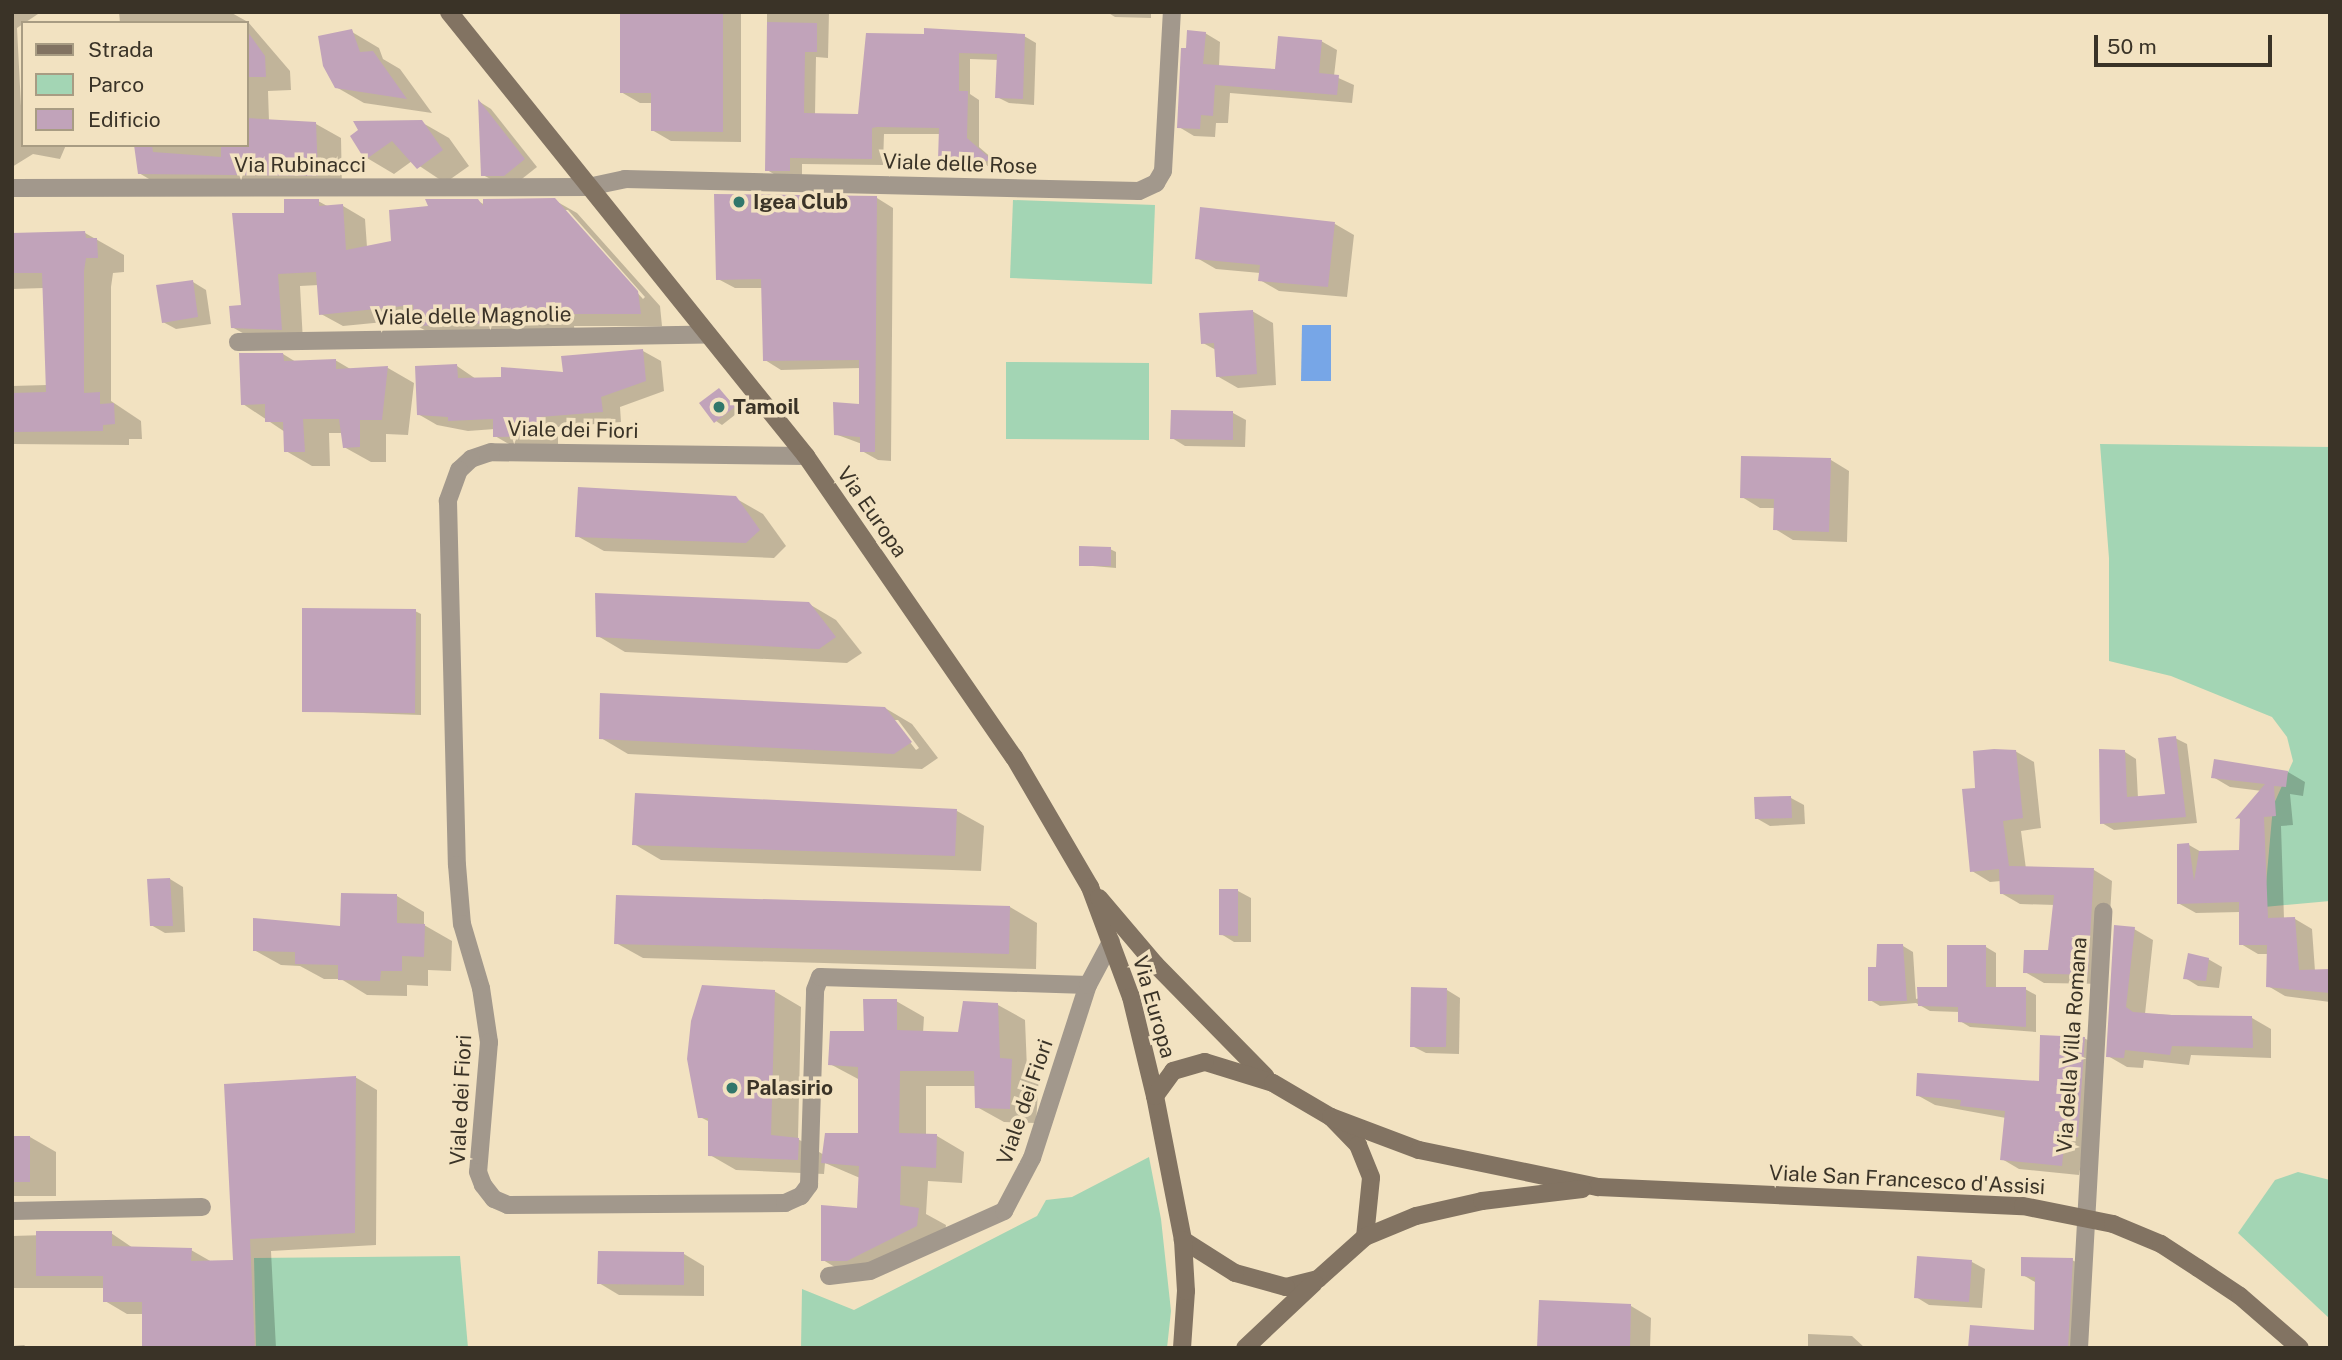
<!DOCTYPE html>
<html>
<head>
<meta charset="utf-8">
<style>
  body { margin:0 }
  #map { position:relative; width:2342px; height:1360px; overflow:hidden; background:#f2e2c1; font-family:"Public Sans",sans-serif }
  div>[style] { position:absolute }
  .green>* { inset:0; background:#a3d5b4 }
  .water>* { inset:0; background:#77a6e7 }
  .shadow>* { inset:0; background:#0003 }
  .building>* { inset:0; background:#c1a3ba }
  .street>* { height:18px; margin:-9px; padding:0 9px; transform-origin:9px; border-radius:9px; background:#a2988c }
  .secondary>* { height:18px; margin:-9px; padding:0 9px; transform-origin:9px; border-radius:9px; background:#827362 }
  .dots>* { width:19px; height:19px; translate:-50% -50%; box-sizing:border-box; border:4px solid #f2e2c1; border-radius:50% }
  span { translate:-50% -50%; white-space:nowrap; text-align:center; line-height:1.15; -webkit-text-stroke:7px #f2e2c1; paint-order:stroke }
  .street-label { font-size:21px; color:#3a3327 }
  .poi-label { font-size:21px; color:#3a3327; font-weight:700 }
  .left { translate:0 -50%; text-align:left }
  .frame { position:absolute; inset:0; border:14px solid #3a3327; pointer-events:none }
  .legend { position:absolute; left:21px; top:21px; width:228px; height:126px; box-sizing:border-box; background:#f2e2c1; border:2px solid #a89c83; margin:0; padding:9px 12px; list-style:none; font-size:21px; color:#3a3327 }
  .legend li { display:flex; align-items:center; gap:14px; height:35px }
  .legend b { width:35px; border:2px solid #a89c83 }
  .scale { position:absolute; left:2094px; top:35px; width:178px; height:32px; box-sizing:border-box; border:4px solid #3a3327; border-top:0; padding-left:9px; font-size:21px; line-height:24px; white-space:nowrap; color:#3a3327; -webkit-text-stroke:5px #f2e2c1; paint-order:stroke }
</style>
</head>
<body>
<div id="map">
  <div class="green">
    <div style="clip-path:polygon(1013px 200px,1155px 205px,1152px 284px,1010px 278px)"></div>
    <div style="clip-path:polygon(1006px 362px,1149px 363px,1149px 440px,1006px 439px)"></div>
    <div style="clip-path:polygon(2100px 444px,2330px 447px,2330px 901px,2264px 907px,2273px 806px,2293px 761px,2287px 737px,2272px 717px,2171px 676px,2109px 661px,2109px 558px)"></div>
    <div style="clip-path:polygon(1149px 1157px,1161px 1219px,1171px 1311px,1167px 1348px,801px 1348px,802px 1289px,854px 1310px,1037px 1216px,1046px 1200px,1072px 1197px)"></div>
    <div style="clip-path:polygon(2298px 1172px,2330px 1180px,2330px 1319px,2238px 1233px,2275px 1180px)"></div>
    <div style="clip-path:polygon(460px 1256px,468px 1348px,256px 1348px,254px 1258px)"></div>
  </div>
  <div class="water">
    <div style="clip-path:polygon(1302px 325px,1331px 325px,1331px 381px,1301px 381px)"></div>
  </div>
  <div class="shadow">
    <div style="clip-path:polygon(12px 12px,41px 12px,17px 28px,23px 145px,66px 145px,60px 159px,33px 154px,12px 167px)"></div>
    <div style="clip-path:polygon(119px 12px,230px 12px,248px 22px,290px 71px,291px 90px,268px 91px,269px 121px,316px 124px,341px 138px,342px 190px,164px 188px,139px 173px,136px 145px,247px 145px,247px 23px,120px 23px)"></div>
    <div style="clip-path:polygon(622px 12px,741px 12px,741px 142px,671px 141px,652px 130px,653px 103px,640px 103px,621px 92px)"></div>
    <div style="clip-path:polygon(767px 12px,829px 12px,828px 58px,816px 57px,815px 115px,859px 116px,868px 34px,1024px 36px,1036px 43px,1034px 105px,1009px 103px,997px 97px,999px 60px,970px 59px,970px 94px,979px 100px,979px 147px,1001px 166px,952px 166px,940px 159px,940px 134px,884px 134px,883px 165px,802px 164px,802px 177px,779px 177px,767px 170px)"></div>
    <div style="clip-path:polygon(1107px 12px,1151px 12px,1151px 18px,1115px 17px)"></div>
    <div style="clip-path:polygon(352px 32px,379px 48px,383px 59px,400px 69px,432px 113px,364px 103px,336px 87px)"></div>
    <div style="clip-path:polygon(1205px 33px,1220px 42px,1219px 67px,1276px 71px,1321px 41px,1337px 50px,1334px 76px,1354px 85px,1352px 103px,1230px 93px,1228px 123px,1216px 123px,1215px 137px,1194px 136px,1179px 127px,1188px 50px)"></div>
    <div style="clip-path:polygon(480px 102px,491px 109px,537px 167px,518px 182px,496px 182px,483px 175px)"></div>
    <div style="clip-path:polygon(421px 122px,449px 138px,469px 166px,445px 183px,412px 161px,394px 174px,367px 158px,352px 137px)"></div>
    <div style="clip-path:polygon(877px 198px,893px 208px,891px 461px,878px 460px,862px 451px,862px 444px,835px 434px,861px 406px,861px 368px,781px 370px,765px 360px,763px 288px,735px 288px,718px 279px)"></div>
    <div style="clip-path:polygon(evenodd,554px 200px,577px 213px,660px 306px,662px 326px,574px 326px,575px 333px,438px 337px,415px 325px,415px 319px,343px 326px,321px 314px,319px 285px,300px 286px,303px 342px,255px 340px,232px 327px,286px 214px,318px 201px,329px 207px,343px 206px,365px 219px,367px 247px,393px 242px,478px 201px,485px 205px,554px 200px,563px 210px,568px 210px,645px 297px,643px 299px,563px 210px)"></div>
    <div style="clip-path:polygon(1335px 224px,1354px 235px,1347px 297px,1279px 291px,1260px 280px,1260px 273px,1216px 269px,1197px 258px)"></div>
    <div style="clip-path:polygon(85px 233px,124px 255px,124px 272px,113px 273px,111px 287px,111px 401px,141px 421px,142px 439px,129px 439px,129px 445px,12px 444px,12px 386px,47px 385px,44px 288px,12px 289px,12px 235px)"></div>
    <div style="clip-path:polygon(193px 282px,206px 290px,211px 324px,176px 329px,163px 322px)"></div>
    <div style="clip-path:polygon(1252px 311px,1273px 323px,1276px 385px,1238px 388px,1217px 376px,1216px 350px,1203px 343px)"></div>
    <div style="clip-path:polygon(643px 351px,661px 361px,664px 391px,620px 407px,621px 422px,558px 427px,558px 445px,514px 447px,495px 436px,495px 429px,468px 431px,437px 425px,418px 414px,457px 366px,476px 379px,565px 374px)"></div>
    <div style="clip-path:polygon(283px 354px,296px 362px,335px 360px,352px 370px,388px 368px,414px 383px,408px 435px,386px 434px,386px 462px,371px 462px,344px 447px,342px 433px,329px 433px,330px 466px,312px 466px,286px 451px,285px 432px,243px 404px)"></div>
    <div style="clip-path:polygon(719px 390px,740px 411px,722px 425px,716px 421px)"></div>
    <div style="clip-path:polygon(1233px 413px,1246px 420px,1245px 447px,1185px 446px,1172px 438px)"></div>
    <div style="clip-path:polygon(1831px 460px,1849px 471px,1847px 542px,1793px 540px,1775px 529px,1775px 508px,1760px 508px,1742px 497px)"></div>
    <div style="clip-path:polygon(735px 498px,763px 514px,786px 546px,774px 558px,604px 551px,577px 536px)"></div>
    <div style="clip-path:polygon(1110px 549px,1116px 552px,1116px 568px,1081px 565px)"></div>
    <div style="clip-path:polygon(809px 604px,836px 620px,862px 653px,847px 663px,625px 652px,598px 636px)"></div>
    <div style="clip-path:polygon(415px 611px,421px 614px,421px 715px,304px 711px)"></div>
    <div style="clip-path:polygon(evenodd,885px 708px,912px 724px,938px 758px,922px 769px,628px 754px,601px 738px,885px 708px,893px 720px,898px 720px,919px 748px,916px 750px,893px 720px)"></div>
    <div style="clip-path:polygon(2175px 738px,2187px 744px,2197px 823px,2114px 830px,2102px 823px,2125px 752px,2136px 759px,2138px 798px,2167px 795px)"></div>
    <div style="clip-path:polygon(2015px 751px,2034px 762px,2041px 828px,2021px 831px,2026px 869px,2094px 870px,2112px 881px,2106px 984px,2044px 983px,2025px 972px,2049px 952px,2055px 905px,2020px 904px,2001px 893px,2001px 881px,1990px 882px,1972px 871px,1977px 789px)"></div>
    <div style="clip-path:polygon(2288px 772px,2305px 782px,2303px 796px,2290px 794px,2293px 825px,2281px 826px,2284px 919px,2295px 919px,2312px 929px,2315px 971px,2330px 971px,2330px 1002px,2285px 996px,2268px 986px,2268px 954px,2258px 954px,2241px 944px,2240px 912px,2196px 913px,2178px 903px,2189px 845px,2203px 853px,2241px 852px,2242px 820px,2238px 818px,2262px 791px,2230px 787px,2213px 777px)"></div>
    <div style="clip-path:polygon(1791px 798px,1804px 805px,1805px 824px,1770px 826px,1756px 818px)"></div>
    <div style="clip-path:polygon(957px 811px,984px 826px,981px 871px,661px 860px,634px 844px)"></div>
    <div style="clip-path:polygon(170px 879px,183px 887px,185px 932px,165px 933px,151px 925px)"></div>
    <div style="clip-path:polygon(1238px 891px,1251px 898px,1251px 942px,1234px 942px,1221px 934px)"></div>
    <div style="clip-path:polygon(397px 896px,424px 912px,424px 925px,452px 941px,451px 971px,428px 970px,428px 986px,407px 985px,407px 996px,367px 995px,341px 979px,324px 979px,300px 966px,281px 965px,254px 950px,342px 928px)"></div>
    <div style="clip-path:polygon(1010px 907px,1037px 923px,1036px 969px,643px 958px,616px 943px)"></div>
    <div style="clip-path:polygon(2134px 929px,2153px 940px,2145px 1014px,2252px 1018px,2271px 1029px,2271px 1058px,2191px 1055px,2189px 1065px,2144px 1060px,2143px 1068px,2127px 1067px,2108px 1056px)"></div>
    <div style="clip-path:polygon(1903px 946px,1913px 952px,1916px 999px,1949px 989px,1986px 947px,1996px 953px,1996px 989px,2025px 989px,2036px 995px,2036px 1032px,1970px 1027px,1960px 1021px,1960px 1012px,1930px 1011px,1916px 1003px,1880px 1006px,1870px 1000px,1878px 969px)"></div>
    <div style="clip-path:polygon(2208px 959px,2222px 967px,2219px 988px,2198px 986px,2185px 978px)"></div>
    <div style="clip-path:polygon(1447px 990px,1460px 998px,1459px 1054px,1426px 1053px,1412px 1046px)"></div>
    <div style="clip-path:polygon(774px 991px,801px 1007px,798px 1139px,824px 1155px,860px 1135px,860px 1080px,830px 1064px,896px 1001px,924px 1017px,923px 1033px,960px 1034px,998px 1005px,1025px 1020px,1027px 1069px,1039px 1076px,1036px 1123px,1004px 1122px,977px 1107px,976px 1086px,926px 1086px,926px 1136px,937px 1136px,964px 1152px,962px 1183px,928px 1181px,926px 1214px,946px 1225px,944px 1241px,850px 1276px,823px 1260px,859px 1210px,860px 1178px,825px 1163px,824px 1174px,736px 1170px,710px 1155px,710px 1122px,700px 1117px)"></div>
    <div style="clip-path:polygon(2084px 1038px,2102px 1048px,2079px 1175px,2019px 1169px,2002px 1159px,2006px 1118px,1935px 1105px,1917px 1095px,2041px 1083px)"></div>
    <div style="clip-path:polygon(355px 1077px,377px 1090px,376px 1245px,271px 1251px,276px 1348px,144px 1348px,144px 1314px,127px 1314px,105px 1301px,105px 1288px,12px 1288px,12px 1236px,111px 1233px,133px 1248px,191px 1250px,212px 1262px,235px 1261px)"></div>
    <div style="clip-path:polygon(30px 1137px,56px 1152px,56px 1196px,12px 1196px,12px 1138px)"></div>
    <div style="clip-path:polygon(684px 1254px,704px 1266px,704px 1296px,619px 1295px,599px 1283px)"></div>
    <div style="clip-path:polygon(2072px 1260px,2084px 1266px,2081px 1348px,1991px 1348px,2035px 1332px,2035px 1282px,2023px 1275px)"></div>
    <div style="clip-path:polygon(1972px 1262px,1985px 1269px,1982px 1308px,1929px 1305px,1916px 1297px)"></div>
    <div style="clip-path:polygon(1541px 1302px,1631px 1306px,1651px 1318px,1650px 1348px,1539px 1348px)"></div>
    <div style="clip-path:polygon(1808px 1334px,1852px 1336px,1865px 1348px,1808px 1348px)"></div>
    <div style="clip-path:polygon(24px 1345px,28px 1348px,12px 1348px,12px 1346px)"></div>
  </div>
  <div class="building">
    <div style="clip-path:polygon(620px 12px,723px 12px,723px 132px,651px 131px,651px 93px,620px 93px)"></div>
    <div style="clip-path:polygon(767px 22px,817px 23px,817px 52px,805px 52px,804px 113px,858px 114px,866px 33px,924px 34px,924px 28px,1025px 34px,1023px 99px,995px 98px,997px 54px,959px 53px,959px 91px,968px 91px,967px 138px,993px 161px,938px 160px,939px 128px,877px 127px,872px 128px,872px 159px,790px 158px,790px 171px,765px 171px)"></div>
    <div style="clip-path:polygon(352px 29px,360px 52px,373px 51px,407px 99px,335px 88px,323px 66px,318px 36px)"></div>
    <div style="clip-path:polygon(1187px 30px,1206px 32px,1203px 64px,1275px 69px,1278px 36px,1322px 40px,1319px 73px,1339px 75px,1337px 95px,1215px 85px,1213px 116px,1201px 115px,1200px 129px,1177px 128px,1181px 48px,1186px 48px)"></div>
    <div style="clip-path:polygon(247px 31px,265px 56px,266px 77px,247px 77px)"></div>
    <div style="clip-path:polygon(478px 99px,525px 159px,504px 176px,481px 176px)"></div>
    <div style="clip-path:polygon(247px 118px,316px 122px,318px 176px,138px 174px,134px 145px,152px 145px,153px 152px,221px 157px,221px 145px,247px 145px)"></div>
    <div style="clip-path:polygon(422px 120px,443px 150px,417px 169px,392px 141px,365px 160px,350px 136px,358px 130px,353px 121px)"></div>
    <div style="clip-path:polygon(714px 194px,877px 196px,875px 452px,860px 452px,860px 437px,834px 435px,833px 402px,859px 404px,859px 360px,763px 361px,761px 279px,716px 280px)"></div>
    <div style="clip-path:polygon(555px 198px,638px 291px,641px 314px,553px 314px,553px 321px,414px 326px,413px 305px,319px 315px,316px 272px,278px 274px,282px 330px,231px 328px,229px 306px,241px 305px,232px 213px,284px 213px,284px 199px,319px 199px,319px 206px,343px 204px,346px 250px,391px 241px,389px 210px,428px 206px,425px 199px,478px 199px,483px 206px,483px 199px)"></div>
    <div style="clip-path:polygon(1200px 207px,1335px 222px,1328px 287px,1258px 281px,1260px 265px,1195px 259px)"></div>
    <div style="clip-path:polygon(85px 231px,86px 238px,97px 238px,98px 258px,86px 258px,84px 271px,84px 393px,100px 392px,100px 404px,114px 403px,115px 424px,103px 425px,103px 431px,12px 432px,12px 393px,46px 392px,42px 273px,12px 273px,12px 233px)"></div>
    <div style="clip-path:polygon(193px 280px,198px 317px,162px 323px,156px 285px)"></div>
    <div style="clip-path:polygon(1253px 310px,1257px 374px,1216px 377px,1214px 343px,1201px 344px,1199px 313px)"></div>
    <div style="clip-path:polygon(643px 349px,646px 381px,601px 397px,603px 412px,540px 417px,540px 436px,493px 437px,493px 419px,448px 421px,448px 417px,417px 415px,415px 366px,457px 364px,458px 378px,501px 377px,501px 367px,563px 372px,561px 356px)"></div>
    <div style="clip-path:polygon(239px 353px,283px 353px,284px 361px,336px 359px,336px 369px,388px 366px,382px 420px,360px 420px,360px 447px,343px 448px,339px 419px,303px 419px,305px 452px,284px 452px,283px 422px,265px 422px,265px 404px,241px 405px)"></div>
    <div style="clip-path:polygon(719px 388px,735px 407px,714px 423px,699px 403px)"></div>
    <div style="clip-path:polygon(1171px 410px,1233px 411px,1233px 440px,1170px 439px)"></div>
    <div style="clip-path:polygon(1741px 456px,1831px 458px,1829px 532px,1773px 530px,1774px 499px,1740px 498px)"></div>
    <div style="clip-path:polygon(578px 487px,736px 496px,760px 530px,746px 543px,575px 537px)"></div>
    <div style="clip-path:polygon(1079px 546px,1111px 547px,1111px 566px,1079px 566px)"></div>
    <div style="clip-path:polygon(595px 593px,809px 602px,836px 637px,819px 649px,596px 637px)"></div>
    <div style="clip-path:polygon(302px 608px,416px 609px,415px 713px,302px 712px)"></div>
    <div style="clip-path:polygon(600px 693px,885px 707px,912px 742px,894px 754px,599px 739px)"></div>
    <div style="clip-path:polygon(2176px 736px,2186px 817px,2100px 824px,2099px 749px,2125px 750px,2127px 797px,2165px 794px,2158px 738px)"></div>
    <div style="clip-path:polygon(1994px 749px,2016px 750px,2023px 818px,2003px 821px,2009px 866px,2094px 868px,2088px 975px,2023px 973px,2024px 950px,2048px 950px,2054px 895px,2000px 894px,1999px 869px,1970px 872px,1962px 789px,1975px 788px,1973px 751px)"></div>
    <div style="clip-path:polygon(2214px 759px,2288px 771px,2286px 787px,2274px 786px,2276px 816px,2264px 817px,2268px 918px,2295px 917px,2299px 970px,2330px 969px,2330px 993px,2266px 987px,2267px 945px,2239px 945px,2239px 902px,2177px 904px,2177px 844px,2189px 843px,2194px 881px,2199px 851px,2239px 850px,2240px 818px,2235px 819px,2265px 784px,2211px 778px)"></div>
    <div style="clip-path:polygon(635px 793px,957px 809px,955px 856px,632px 845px)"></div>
    <div style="clip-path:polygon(1791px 796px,1792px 818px,1755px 819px,1754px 797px)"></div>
    <div style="clip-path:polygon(170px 878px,173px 926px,150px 926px,147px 879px)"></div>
    <div style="clip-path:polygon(1219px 889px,1238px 889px,1238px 936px,1219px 935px)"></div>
    <div style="clip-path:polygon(341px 893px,397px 894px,397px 923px,425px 924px,424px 957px,402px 956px,402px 971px,381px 971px,380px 981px,338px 980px,338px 965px,295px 964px,295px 952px,253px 951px,253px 918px,340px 926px)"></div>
    <div style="clip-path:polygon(616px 895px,1010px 906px,1009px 954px,614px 944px)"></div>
    <div style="clip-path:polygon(2114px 925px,2135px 927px,2126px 1007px,2133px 1012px,2172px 1015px,2252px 1016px,2253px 1048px,2172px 1046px,2170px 1055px,2125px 1050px,2124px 1058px,2106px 1057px)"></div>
    <div style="clip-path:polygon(1877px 944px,1903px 944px,1907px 1001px,1868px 1001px,1868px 967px,1876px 967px)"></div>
    <div style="clip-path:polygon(1947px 945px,1986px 945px,1986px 987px,2026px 987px,2026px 1027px,1958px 1022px,1958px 1007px,1918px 1006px,1917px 987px,1947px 987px)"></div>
    <div style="clip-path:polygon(2188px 953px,2209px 958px,2206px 981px,2183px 979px)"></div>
    <div style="clip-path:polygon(702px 985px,775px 990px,771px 1135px,799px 1138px,798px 1160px,708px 1156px,708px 1118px,698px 1118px,687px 1059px,691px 1021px)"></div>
    <div style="clip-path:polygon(1411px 987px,1447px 988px,1446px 1047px,1410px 1047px)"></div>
    <div style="clip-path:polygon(863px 999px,897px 999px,897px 1030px,958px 1032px,963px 1001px,998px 1003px,1000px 1058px,1012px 1059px,1010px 1109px,975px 1108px,974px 1071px,900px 1071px,899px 1133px,937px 1134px,936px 1168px,901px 1166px,900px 1205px,919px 1208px,917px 1226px,847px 1261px,821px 1261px,821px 1205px,857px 1208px,859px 1166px,821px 1163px,825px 1133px,858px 1133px,858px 1067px,828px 1065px,830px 1031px,864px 1031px)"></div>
    <div style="clip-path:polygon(2040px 1035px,2085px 1037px,2078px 1137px,2065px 1135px,2062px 1166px,2000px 1160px,2005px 1111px,1960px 1106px,1961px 1100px,1916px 1096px,1917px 1073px,2039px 1081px)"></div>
    <div style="clip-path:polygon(356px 1076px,355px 1233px,250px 1239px,255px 1348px,142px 1348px,142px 1302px,103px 1302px,103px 1276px,36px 1276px,36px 1231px,112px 1231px,112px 1246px,192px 1248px,191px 1261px,233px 1260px,224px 1084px)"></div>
    <div style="clip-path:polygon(12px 1136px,30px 1136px,30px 1182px,12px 1182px)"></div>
    <div style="clip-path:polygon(598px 1251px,684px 1252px,684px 1285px,597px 1284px)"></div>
    <div style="clip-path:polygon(1917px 1256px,1972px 1260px,1969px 1302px,1914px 1298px)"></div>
    <div style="clip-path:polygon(2021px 1257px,2073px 1258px,2068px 1348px,1968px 1348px,1970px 1325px,2034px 1330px,2035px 1277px,2021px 1276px)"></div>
    <div style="clip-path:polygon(1539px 1300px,1631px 1304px,1630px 1348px,1537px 1348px)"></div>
  </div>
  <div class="street">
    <div style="left:12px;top:188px;width:576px;rotate:-0.1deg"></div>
    <div style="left:588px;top:187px;width:38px;rotate:-12deg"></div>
    <div style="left:625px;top:179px;width:514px;rotate:1.34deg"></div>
    <div style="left:1139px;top:191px;width:19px;rotate:-25deg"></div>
    <div style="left:1156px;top:183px;width:14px;rotate:-60deg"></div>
    <div style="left:1163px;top:171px;width:159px;rotate:-86.8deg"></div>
    <div style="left:238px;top:342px;width:470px;rotate:-0.9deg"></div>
    <div style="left:806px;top:456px;width:315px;rotate:-179.3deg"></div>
    <div style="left:491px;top:452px;width:21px;rotate:161deg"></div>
    <div style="left:471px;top:459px;width:16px;rotate:137deg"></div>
    <div style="left:459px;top:470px;width:33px;rotate:110deg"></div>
    <div style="left:448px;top:501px;width:364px;rotate:88.6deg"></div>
    <div style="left:457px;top:865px;width:59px;rotate:85.2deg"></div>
    <div style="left:462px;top:924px;width:67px;rotate:73.5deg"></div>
    <div style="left:481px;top:988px;width:55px;rotate:81.6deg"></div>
    <div style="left:489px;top:1042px;width:130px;rotate:94.8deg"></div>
    <div style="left:478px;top:1172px;width:14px;rotate:69deg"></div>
    <div style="left:483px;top:1185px;width:18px;rotate:52deg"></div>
    <div style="left:494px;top:1199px;width:15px;rotate:23deg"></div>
    <div style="left:508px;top:1205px;width:277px;rotate:-0.4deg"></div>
    <div style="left:785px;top:1203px;width:17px;rotate:-24deg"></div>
    <div style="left:801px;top:1196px;width:14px;rotate:-54deg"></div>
    <div style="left:809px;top:1185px;width:195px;rotate:-88.2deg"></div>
    <div style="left:815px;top:990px;width:14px;rotate:-69deg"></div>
    <div style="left:820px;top:977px;width:268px;rotate:1.7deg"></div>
    <div style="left:12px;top:1211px;width:190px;rotate:-1.2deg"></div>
    <div style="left:829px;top:1276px;width:41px;rotate:-7deg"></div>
    <div style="left:870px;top:1271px;width:147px;rotate:-24.1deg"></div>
    <div style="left:1004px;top:1211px;width:60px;rotate:-62.2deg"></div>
    <div style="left:1032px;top:1158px;width:182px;rotate:-72.1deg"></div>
    <div style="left:1088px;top:985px;width:49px;rotate:-61.9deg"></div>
    <div style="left:2079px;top:1348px;width:437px;rotate:-86.8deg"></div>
  </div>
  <div class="secondary">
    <div style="left:449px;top:12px;width:570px;rotate:51.2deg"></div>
    <div style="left:806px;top:456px;width:366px;rotate:55.4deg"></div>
    <div style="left:1014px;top:757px;width:151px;rotate:59.7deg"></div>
    <div style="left:1090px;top:887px;width:117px;rotate:69.6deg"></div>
    <div style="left:1131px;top:997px;width:102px;rotate:76.4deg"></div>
    <div style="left:1099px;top:898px;width:87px;rotate:49.7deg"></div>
    <div style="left:1155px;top:964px;width:158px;rotate:45.5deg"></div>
    <div style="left:1205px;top:1062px;width:71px;rotate:17.2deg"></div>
    <div style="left:1273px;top:1083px;width:67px;rotate:30.4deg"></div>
    <div style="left:1331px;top:1117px;width:39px;rotate:46deg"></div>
    <div style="left:1358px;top:1145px;width:35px;rotate:68deg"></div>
    <div style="left:1371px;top:1178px;width:59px;rotate:95.8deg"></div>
    <div style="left:1365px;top:1237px;width:63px;rotate:138.2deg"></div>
    <div style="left:1318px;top:1279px;width:33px;rotate:166deg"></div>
    <div style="left:1286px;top:1287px;width:53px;rotate:-164.6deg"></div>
    <div style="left:1235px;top:1273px;width:62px;rotate:-147.6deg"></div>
    <div style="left:1183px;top:1240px;width:147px;rotate:-101deg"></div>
    <div style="left:1155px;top:1096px;width:31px;rotate:-54deg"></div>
    <div style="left:1173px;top:1071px;width:33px;rotate:-16deg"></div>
    <div style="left:1331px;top:1117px;width:94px;rotate:20.6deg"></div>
    <div style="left:1419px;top:1150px;width:183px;rotate:11.7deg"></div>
    <div style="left:1598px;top:1187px;width:425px;rotate:2.6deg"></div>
    <div style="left:2023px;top:1206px;width:92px;rotate:11.3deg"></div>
    <div style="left:2113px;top:1224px;width:52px;rotate:22.6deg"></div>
    <div style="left:2161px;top:1244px;width:44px;rotate:33deg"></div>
    <div style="left:2198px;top:1268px;width:50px;rotate:33.7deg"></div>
    <div style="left:2240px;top:1296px;width:79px;rotate:40.9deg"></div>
    <div style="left:1365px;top:1237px;width:55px;rotate:-22.4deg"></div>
    <div style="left:1416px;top:1216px;width:68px;rotate:-12.8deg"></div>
    <div style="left:1482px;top:1201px;width:101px;rotate:-6.8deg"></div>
    <div style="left:1182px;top:1348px;width:57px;rotate:-86deg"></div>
    <div style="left:1186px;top:1291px;width:51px;rotate:-93.4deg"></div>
    <div style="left:1245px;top:1348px;width:95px;rotate:-43.3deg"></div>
  </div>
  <div class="dots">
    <div style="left:739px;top:202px;background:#31776b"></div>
    <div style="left:719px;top:407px;background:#31776b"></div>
    <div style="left:732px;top:1088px;background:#31776b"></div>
  </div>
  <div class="street-label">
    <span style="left:960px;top:164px;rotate:2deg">Viale delle Rose</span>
    <span style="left:300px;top:165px">Via Rubinacci</span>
    <span style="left:473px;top:316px;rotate:-1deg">Viale delle Magnolie</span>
    <span style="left:573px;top:430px;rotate:1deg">Viale dei Fiori</span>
    <span style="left:872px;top:512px;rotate:55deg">Via Europa</span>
    <span style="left:1154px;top:1007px;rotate:74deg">Via Europa</span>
    <span style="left:2072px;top:1045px;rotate:-86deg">Via della Villa Romana</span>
    <span style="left:461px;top:1100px;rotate:-87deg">Viale dei Fiori</span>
    <span style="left:1025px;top:1102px;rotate:-71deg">Viale dei Fiori</span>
    <span style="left:1907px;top:1180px;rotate:3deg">Viale San Francesco d'Assisi</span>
  </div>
  <div class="poi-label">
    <span class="left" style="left:753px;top:202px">Igea Club</span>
    <span class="left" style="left:733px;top:407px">Tamoil</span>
    <span class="left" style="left:746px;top:1088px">Palasirio</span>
  </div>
  <div class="frame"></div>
  <ul class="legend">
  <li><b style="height:9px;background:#827362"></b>Strada</li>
  <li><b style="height:19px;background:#a3d5b4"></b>Parco</li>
  <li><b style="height:19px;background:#c1a3ba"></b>Edificio</li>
  </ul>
  <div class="scale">50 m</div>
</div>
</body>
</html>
